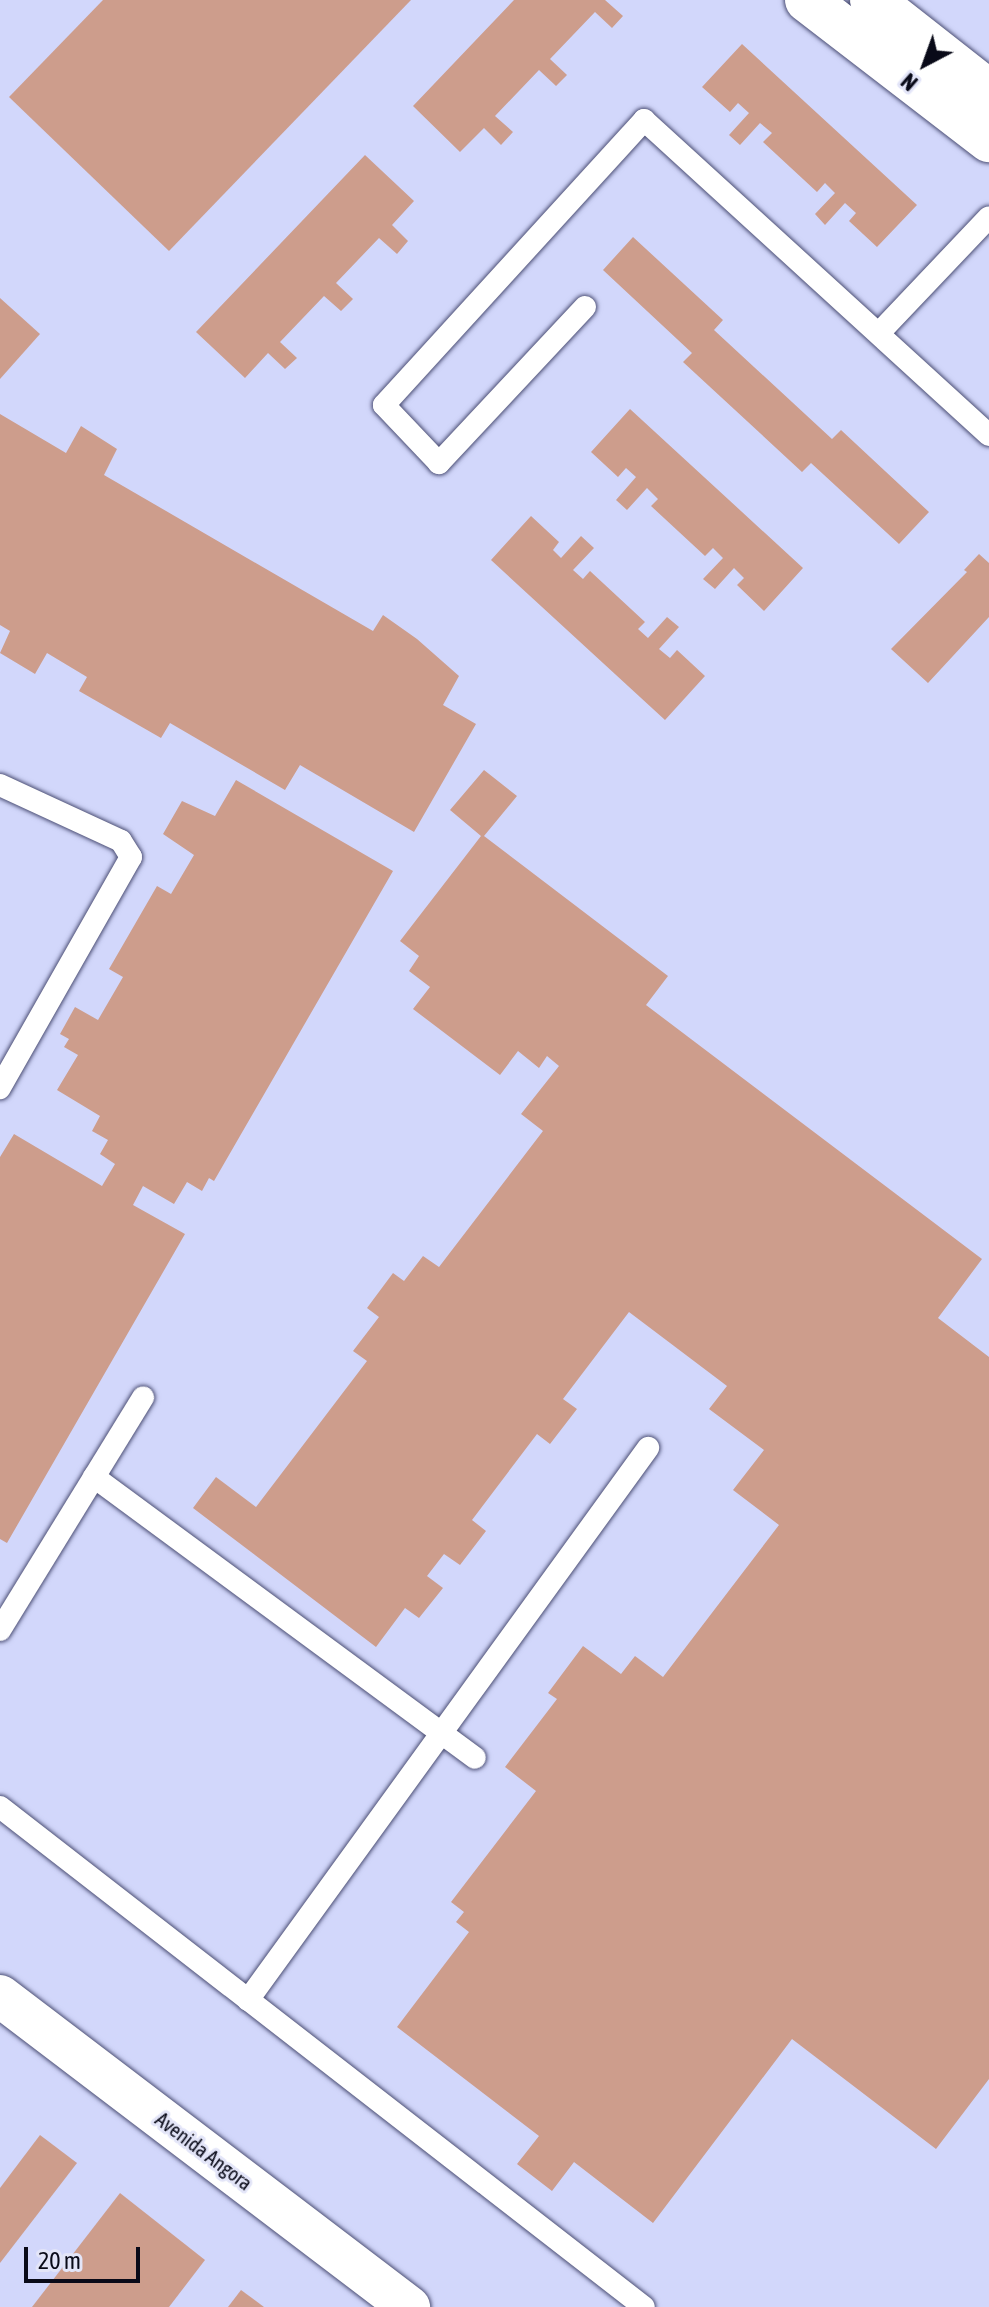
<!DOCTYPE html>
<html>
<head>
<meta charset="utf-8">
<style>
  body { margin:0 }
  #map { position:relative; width:989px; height:2307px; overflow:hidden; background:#d2d7fb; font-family:"Asap Condensed",sans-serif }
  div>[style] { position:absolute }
  .building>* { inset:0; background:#cd9d8c }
  .roads { filter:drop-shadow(0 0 2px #4c4f75) drop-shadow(0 0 2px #4c4f75) }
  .service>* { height:22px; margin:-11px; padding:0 11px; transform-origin:11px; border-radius:11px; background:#fff }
  .minor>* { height:42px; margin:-21px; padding:0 21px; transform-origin:21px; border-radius:21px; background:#fff }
  .primary>* { height:44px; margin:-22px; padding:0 22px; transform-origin:22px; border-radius:22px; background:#fff }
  span { translate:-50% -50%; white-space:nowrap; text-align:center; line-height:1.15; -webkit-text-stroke:6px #e3e5f8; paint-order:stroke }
  .street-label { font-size:20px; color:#090a18 }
  .north { position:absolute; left:885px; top:24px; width:80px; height:80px; -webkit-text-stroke:6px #e3e5f8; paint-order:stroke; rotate:221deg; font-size:22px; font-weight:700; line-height:32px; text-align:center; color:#090a18 }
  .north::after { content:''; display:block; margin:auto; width:28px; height:36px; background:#090a18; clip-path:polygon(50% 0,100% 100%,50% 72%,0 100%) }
  .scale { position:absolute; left:24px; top:2247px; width:116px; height:36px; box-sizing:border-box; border:4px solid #090a18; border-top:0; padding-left:10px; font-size:24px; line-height:28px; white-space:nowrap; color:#090a18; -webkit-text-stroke:6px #e3e5f8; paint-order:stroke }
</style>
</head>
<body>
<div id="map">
  <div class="building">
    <div style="clip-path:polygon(103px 0,411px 0,169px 251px,9px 97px)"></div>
    <div style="clip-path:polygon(514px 0,605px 0,623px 16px,612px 28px,595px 12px,550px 59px,567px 75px,556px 86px,539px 70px,495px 116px,513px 132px,501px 145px,484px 128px,460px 152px,413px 106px)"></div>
    <div style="clip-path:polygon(742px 44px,917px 205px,877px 247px,849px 221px,856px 213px,845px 203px,825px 225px,815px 214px,835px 193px,825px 183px,817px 192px,763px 142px,772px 133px,760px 123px,740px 145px,729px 135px,749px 113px,738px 103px,730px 112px,702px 87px)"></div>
    <div style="clip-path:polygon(365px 155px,414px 201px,392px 225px,408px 241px,397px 254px,379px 238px,336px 283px,353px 299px,341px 311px,324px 296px,280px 342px,297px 358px,285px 369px,268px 353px,245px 378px,196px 332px)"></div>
    <div style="clip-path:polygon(633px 237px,723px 320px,714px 330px,832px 439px,841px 430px,929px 512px,899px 544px,811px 463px,802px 472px,683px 362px,692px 353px,603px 270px)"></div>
    <div style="clip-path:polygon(0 298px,40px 334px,0 379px)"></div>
    <div style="clip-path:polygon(630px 409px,803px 568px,764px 611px,737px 585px,744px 578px,734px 568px,715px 589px,703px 579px,723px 558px,713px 548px,705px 556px,651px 506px,658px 499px,647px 488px,627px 510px,616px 500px,636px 477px,626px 468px,618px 477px,591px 452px)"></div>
    <div style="clip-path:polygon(0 414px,66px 453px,81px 426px,117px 449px,104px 475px,373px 631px,383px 615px,417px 639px,459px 676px,443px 705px,476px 724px,414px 832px,300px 765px,285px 790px,170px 723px,161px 738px,79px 691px,87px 677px,47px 653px,35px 674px,0 653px,10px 631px,0 625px)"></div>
    <div style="clip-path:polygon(531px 516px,559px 542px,553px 550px,561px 558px,581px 536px,594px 548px,573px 570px,583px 579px,590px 571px,645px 622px,638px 629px,648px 638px,667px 617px,679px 627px,659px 649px,670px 658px,677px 650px,705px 676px,665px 720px,491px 560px)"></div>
    <div style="clip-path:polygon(979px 554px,989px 563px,989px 617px,928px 683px,891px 649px,967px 572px,964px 570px)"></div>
    <div style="clip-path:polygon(484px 770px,517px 796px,484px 836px,668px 976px,646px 1005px,982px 1259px,938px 1318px,989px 1357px,989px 2079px,936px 2149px,792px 2039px,653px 2223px,574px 2162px,552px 2191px,517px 2164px,539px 2136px,397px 2027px,469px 1932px,456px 1922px,464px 1912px,451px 1902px,536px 1791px,505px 1767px,557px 1699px,548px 1693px,583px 1646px,621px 1674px,635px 1656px,663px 1677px,779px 1525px,733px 1490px,764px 1450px,709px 1409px,727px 1386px,629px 1312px,563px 1399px,577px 1409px,550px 1444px,537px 1434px,472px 1520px,486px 1531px,460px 1565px,444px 1554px,427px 1576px,443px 1588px,419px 1618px,405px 1608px,376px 1647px,193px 1508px,216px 1477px,256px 1507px,367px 1361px,353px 1351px,379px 1317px,367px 1308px,393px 1273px,404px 1281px,423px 1256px,439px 1267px,543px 1131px,521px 1114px,559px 1066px,547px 1056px,539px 1068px,518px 1051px,500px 1075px,413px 1009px,430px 987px,409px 971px,419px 956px,400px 941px,481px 836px,450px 810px)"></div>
    <div style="clip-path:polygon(236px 780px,393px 871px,214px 1181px,209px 1178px,202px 1191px,187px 1182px,174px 1204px,143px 1186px,133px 1205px,185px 1234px,7px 1543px,0 1539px,0 1157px,14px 1134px,102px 1186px,115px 1164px,100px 1154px,108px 1140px,92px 1131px,100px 1116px,57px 1090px,78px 1055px,64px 1047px,69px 1039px,60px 1034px,75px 1007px,98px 1020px,123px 977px,109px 969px,157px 886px,171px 894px,194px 855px,163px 834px,182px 801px,215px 816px)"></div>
    <div style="clip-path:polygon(40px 2135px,77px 2163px,0 2263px,0 2188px)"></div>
    <div style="clip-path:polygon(120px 2193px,205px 2260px,169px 2307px,32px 2307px)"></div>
    <div style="clip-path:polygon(241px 2290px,264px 2307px,228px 2307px)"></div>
  </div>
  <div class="roads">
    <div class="service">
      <div style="left:585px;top:307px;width:214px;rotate:133.1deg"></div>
      <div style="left:439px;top:463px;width:80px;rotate:-133.5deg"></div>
      <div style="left:384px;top:405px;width:386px;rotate:-47.6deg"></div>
      <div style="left:644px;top:120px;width:467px;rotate:42.4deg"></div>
      <div style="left:880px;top:332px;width:158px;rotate:-46.5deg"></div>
      <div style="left:0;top:785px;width:133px;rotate:24.8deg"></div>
      <div style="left:121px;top:841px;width:19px;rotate:58deg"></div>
      <div style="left:131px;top:857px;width:266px;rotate:119.6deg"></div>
      <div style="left:94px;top:1477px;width:473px;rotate:36.4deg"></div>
      <div style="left:0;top:1630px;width:273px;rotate:-58.4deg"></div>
      <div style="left:0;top:1807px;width:815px;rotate:37.83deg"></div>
      <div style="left:248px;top:2000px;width:682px;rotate:-54.07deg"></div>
    </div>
    <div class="minor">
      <div style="left:0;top:1996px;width:514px;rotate:37.25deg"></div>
    </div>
    <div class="primary">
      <div style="left:807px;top:0;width:230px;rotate:37.6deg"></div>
      <div style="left:872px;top:0;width:149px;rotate:38.2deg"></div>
    </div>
  </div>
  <div class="street-label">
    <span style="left:204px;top:2151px;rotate:37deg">Avenida Angora</span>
  </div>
  <div class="north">N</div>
  <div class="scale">20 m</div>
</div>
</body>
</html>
